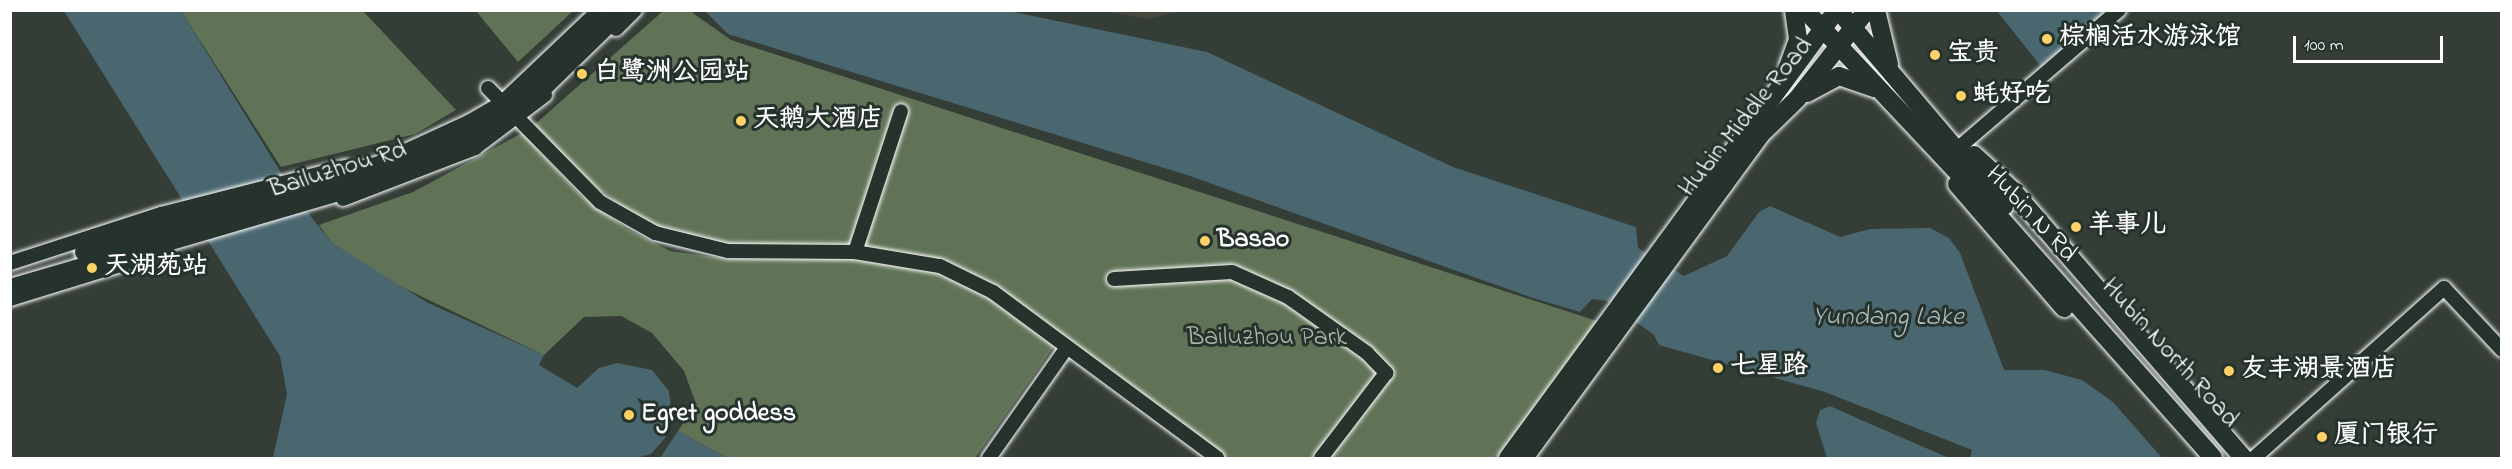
<!DOCTYPE html>
<html>
<head>
<meta charset="utf-8">
<style>
  body { margin:0 }
  #map { position:relative; width:2512px; height:469px; overflow:hidden; background:#343d36; font-family:"Indie Flower","LXGW WenKai TC",sans-serif }
  div>[style] { position:absolute }
  .built>* { inset:0; background:#454840 }
  .green>* { inset:0; background:#607356 }
  .water>* { inset:0; background:#4a6770 }
  .roads { filter:drop-shadow(0 0 2px #fff) drop-shadow(0 0 2px #fff) }
  .minor>* { height:14px; margin:-7px; padding:0 7px; transform-origin:7px; border-radius:7px; background:#26332d }
  .major>* { height:18px; margin:-9px; padding:0 9px; transform-origin:9px; border-radius:9px; background:#26332d }
  .dots>* { width:16px; height:16px; translate:-50% -50%; box-sizing:border-box; border:3px solid #26332d; border-radius:50% }
  span { translate:-50% -50%; white-space:nowrap; text-align:center; line-height:1.15; -webkit-text-stroke:6px #26332d; paint-order:stroke }
  .poi-label { font-size:26px; color:#fff; font-weight:700 }
  .left { translate:0 -50%; text-align:left }
  .street-label { font-size:26px; color:#fff }
  .park-label { font-size:26px; color:#b0b9aa }
  .water-label { font-size:27px; color:#aebbbf; font-style:italic }
  .frame { position:absolute; inset:0; border:12px solid #fff; pointer-events:none }
  .scale { position:absolute; left:2293px; top:36px; width:150px; height:27px; box-sizing:border-box; border:3px solid #fff; border-top:0; padding-left:8px; font-size:18px; line-height:21px; white-space:nowrap; color:#fff; -webkit-text-stroke:4px #26332d; paint-order:stroke }
</style>
</head>
<body>
<div id="map">
  <div class="built">
    <div style="clip-path:polygon(1103px 11px,1182px 11px,1148px 19px)"></div>
  </div>
  <div class="green">
    <div style="clip-path:polygon(181px 11px,363px 11px,456px 110px,415px 134px,281px 167px)"></div>
    <div style="clip-path:polygon(476px 11px,573px 11px,518px 62px)"></div>
    <div style="clip-path:polygon(663px 11px,690px 11px,731px 40px,1597px 321px,1503px 458px,1225px 458px,1081px 349px,948px 262px,697px 247px,632px 214px,579px 174px,533px 126px)"></div>
    <div style="clip-path:polygon(522px 133px,581px 196px,625px 228px,670px 251px,729px 259px,841px 257px,926px 267px,989px 295px,1055px 345px,975px 458px,727px 458px,678px 431px,696px 404px,684px 371px,652px 333px,621px 316px,584px 317px,544px 355px,385px 279px,331px 242px,319px 225px,413px 192px)"></div>
  </div>
  <div class="water">
    <div style="clip-path:polygon(64px 11px,181px 11px,298px 200px,331px 242px,428px 303px,544px 355px,539px 365px,577px 388px,599px 368px,617px 363px,652px 370px,669px 391px,672px 420px,665px 438px,651px 454px,636px 458px,273px 458px,287px 394px,280px 356px)"></div>
    <div style="clip-path:polygon(705px 11px,1009px 11px,1207px 52px,1453px 167px,1636px 227px,1638px 248px,1684px 276px,1727px 256px,1759px 212px,1770px 206px,1840px 237px,1870px 229px,1930px 228px,1949px 238px,1960px 253px,2004px 370px,2044px 370px,2082px 380px,2113px 402px,2162px 458px,1970px 458px,1972px 450px,1825px 392px,1659px 345px,1654px 335px,1607px 301px,1592px 299px,1580px 312px,1533px 298px,1187px 175px,728px 34px)"></div>
    <div style="clip-path:polygon(1997px 11px,2107px 11px,2042px 68px)"></div>
    <div style="clip-path:polygon(1830px 406px,1859px 419px,1949px 458px,1827px 458px,1816px 423px,1820px 410px)"></div>
    <div style="clip-path:polygon(678px 431px,727px 458px,660px 458px)"></div>
  </div>
  <div class="roads">
    <div class="minor">
      <div style="left:616px;top:29px;width:27px;rotate:-45deg"></div>
      <div style="left:488px;top:88px;width:160px;rotate:45.5deg"></div>
      <div style="left:600px;top:202px;width:63px;rotate:29.4deg"></div>
      <div style="left:655px;top:233px;width:75px;rotate:13.9deg"></div>
      <div style="left:728px;top:251px;width:127px;rotate:0.5deg"></div>
      <div style="left:855px;top:252px;width:86px;rotate:9.4deg"></div>
      <div style="left:940px;top:266px;width:59px;rotate:26.1deg"></div>
      <div style="left:993px;top:292px;width:279px;rotate:36.5deg"></div>
      <div style="left:1963px;top:144px;width:206px;rotate:-40.7deg"></div>
      <div style="left:343px;top:199px;width:142px;rotate:-21.1deg"></div>
      <div style="left:475px;top:148px;width:88px;rotate:-37.1deg"></div>
      <div style="left:855px;top:252px;width:148px;rotate:-71.9deg"></div>
      <div style="left:10px;top:263px;width:159px;rotate:-18deg"></div>
      <div style="left:161px;top:214px;width:191px;rotate:-14.3deg"></div>
      <div style="left:1114px;top:279px;width:118px;rotate:-3.4deg"></div>
      <div style="left:1232px;top:272px;width:61px;rotate:24.1deg"></div>
      <div style="left:1288px;top:297px;width:97px;rotate:35.3deg"></div>
      <div style="left:1367px;top:353px;width:28px;rotate:46deg"></div>
      <div style="left:1386px;top:373px;width:107px;rotate:127.4deg"></div>
      <div style="left:10px;top:299px;width:133px;rotate:-17.1deg"></div>
      <div style="left:989px;top:458px;width:133px;rotate:-54.8deg"></div>
      <div style="left:2254px;top:458px;width:255px;rotate:-41.8deg"></div>
      <div style="left:2444px;top:288px;width:85px;rotate:46.9deg"></div>
    </div>
    <div class="major">
      <div style="left:1805px;top:10px;width:276px;rotate:46.8deg"></div>
      <div style="left:1994px;top:211px;width:330px;rotate:48.4deg"></div>
      <div style="left:1838px;top:10px;width:257px;rotate:49.7deg"></div>
      <div style="left:1876px;top:10px;width:56px;rotate:76.5deg"></div>
      <div style="left:1788px;top:67px;width:30px;rotate:-70deg"></div>
      <div style="left:1798px;top:39px;width:29px;rotate:-98deg"></div>
      <div style="left:1807px;top:93px;width:36px;rotate:-28deg"></div>
      <div style="left:1839px;top:76px;width:37px;rotate:19deg"></div>
      <div style="left:1974px;top:155px;width:52px;rotate:42.6deg"></div>
      <div style="left:2012px;top:190px;width:354px;rotate:49.2deg"></div>
      <div style="left:1957px;top:184px;width:164px;rotate:49.2deg"></div>
      <div style="left:84px;top:252px;width:309px;rotate:-16.4deg"></div>
      <div style="left:380px;top:165px;width:98px;rotate:-24.7deg"></div>
      <div style="left:469px;top:124px;width:38px;rotate:-30deg"></div>
      <div style="left:502px;top:105px;width:138px;rotate:-43.5deg"></div>
      <div style="left:10px;top:288px;width:373px;rotate:-16.3deg"></div>
      <div style="left:368px;top:183px;width:117px;rotate:-23.1deg"></div>
      <div style="left:476px;top:137px;width:87px;rotate:-36.6deg"></div>
      <div style="left:546px;top:85px;width:107px;rotate:-44.2deg"></div>
      <div style="left:1508px;top:458px;width:544px;rotate:-53.74deg"></div>
      <div style="left:1524px;top:458px;width:400px;rotate:-53.8deg"></div>
      <div style="left:1760px;top:135px;width:52px;rotate:-44.2deg"></div>
      <div style="left:1797px;top:99px;width:113px;rotate:-51.8deg"></div>
    </div>
  </div>
  <div class="dots">
    <div style="left:2047px;top:39px;background:#ffd166"></div>
    <div style="left:1935px;top:55px;background:#ffd166"></div>
    <div style="left:582px;top:74px;background:#ffd166"></div>
    <div style="left:1961px;top:96px;background:#ffd166"></div>
    <div style="left:741px;top:121px;background:#ffd166"></div>
    <div style="left:2076px;top:227px;background:#ffd166"></div>
    <div style="left:1205px;top:241px;background:#ffd166"></div>
    <div style="left:92px;top:268px;background:#ffd166"></div>
    <div style="left:1718px;top:368px;background:#ffd166"></div>
    <div style="left:2229px;top:371px;background:#ffd166"></div>
    <div style="left:629px;top:415px;background:#ffd166"></div>
    <div style="left:2322px;top:437px;background:#ffd166"></div>
  </div>
  <div class="poi-label">
    <span class="left" style="left:2059px;top:39px">棕榈活水游泳馆</span>
    <span class="left" style="left:1947px;top:55px">宝贵</span>
    <span class="left" style="left:594px;top:74px">白鹭洲公园站</span>
    <span class="left" style="left:1973px;top:96px">蚝好吃</span>
    <span class="left" style="left:753px;top:121px">天鹅大酒店</span>
    <span class="left" style="left:2088px;top:227px">羊事儿</span>
    <span class="left" style="left:1217px;top:241px">Basao</span>
    <span class="left" style="left:104px;top:268px">天湖苑站</span>
    <span class="left" style="left:1730px;top:368px">七星路</span>
    <span class="left" style="left:2241px;top:371px">友丰湖景酒店</span>
    <span class="left" style="left:641px;top:415px">Egret goddess</span>
    <span class="left" style="left:2334px;top:437px">厦门银行</span>
  </div>
  <div class="street-label">
    <span style="left:1747px;top:118px;rotate:-51deg">Hubin Middle Road</span>
    <span style="left:338px;top:171px;rotate:-17deg">Bailuzhou Rd</span>
    <span style="left:2030px;top:215px;rotate:47deg">Hubin N Rd</span>
    <span style="left:2169px;top:354px;rotate:48deg">Hubin North Road</span>
  </div>
  <div class="park-label">
    <span style="left:1267px;top:339px">Bailuzhou Park</span>
  </div>
  <div class="water-label">
    <span style="left:1888px;top:318px">Yundang Lake</span>
  </div>
  <div class="frame"></div>
  <div class="scale">100 m</div>
</div>
</body>
</html>
